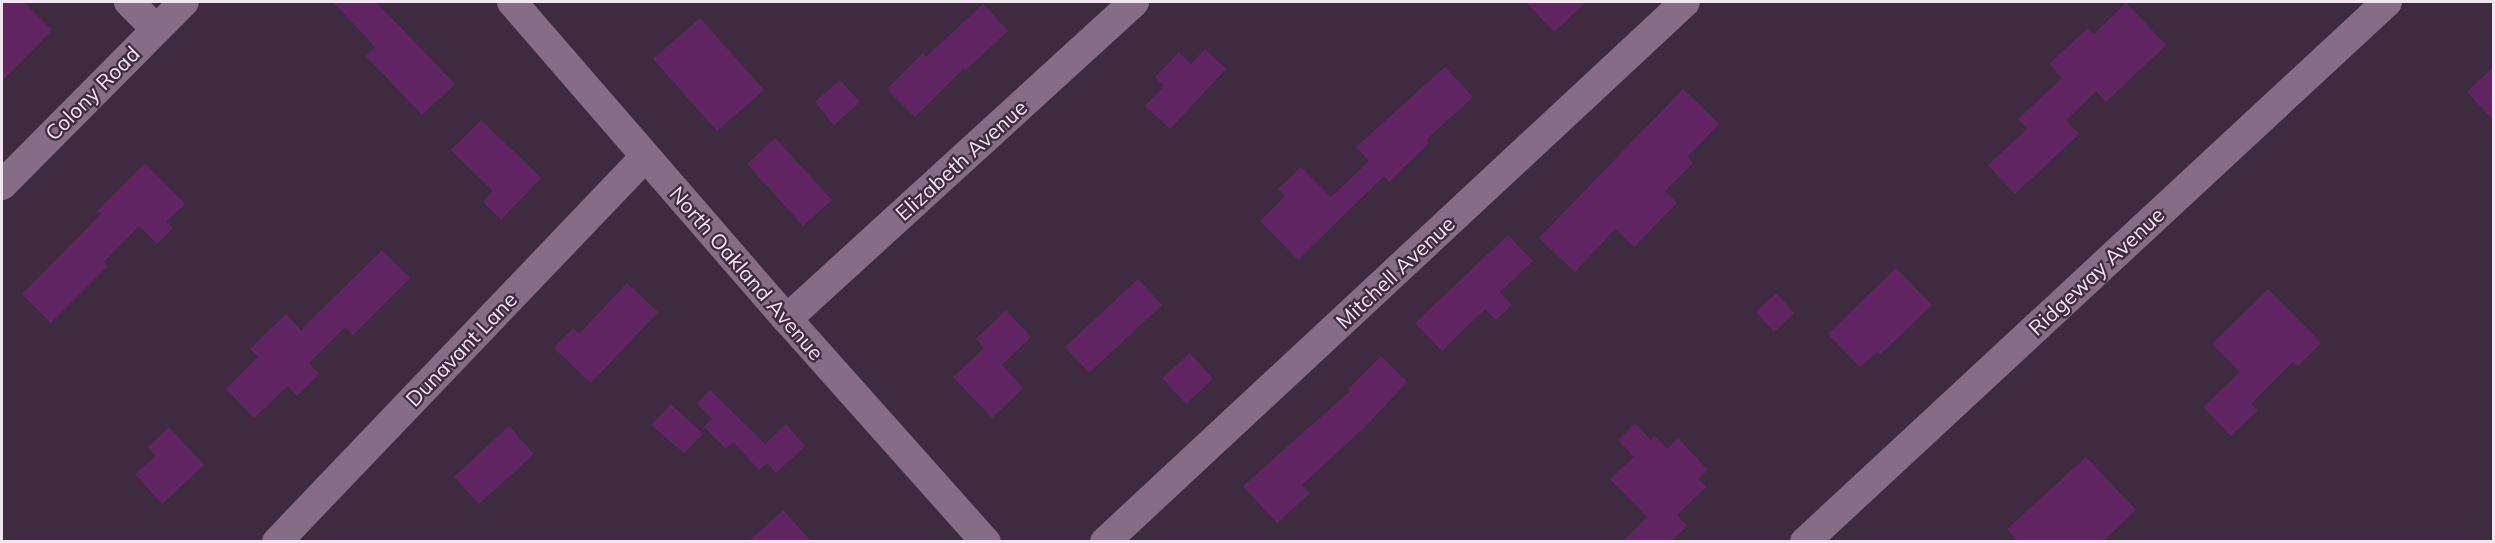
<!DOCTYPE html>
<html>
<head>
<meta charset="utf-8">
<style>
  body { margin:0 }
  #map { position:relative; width:2495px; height:543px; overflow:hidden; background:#3f2b3f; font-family:Mulish,sans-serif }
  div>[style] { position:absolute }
  .building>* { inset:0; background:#622564 }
  .minor>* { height:30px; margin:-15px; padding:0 15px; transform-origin:15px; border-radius:15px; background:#856e85 }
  span { translate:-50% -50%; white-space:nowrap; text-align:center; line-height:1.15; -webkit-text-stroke:4.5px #3f2b3f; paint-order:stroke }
  .street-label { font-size:21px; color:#f2e5f2 }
  .frame { position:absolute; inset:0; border:3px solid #f2e5f2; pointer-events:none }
</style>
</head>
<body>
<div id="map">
  <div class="building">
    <div style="clip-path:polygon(2px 2px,24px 2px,52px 30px,2px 81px)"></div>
    <div style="clip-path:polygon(333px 2px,376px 2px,455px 84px,422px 115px,366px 56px,375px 47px)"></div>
    <div style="clip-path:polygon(1526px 2px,1586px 2px,1554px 32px)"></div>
    <div style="clip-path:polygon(2126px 3px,2166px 45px,2106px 102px,2096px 91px,2066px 120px,2079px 134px,2015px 194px,1988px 165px,2027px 129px,2018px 119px,2062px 78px,2049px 64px,2088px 28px,2094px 34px)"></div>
    <div style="clip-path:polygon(983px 4px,1008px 31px,966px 70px,964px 68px,915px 117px,887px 89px,923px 53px,926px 57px)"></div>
    <div style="clip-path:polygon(700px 18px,764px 90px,717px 131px,653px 59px)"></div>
    <div style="clip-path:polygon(1205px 49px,1226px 69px,1170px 129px,1145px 106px,1164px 86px,1155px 77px,1179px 52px,1191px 64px)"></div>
    <div style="clip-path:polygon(1445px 67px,1473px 97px,1426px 140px,1429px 143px,1389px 182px,1384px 176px,1298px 260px,1260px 221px,1285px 196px,1278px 189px,1301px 167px,1331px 197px,1369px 161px,1356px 147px)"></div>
    <div style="clip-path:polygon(2493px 67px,2493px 120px,2467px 92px)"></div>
    <div style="clip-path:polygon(840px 80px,860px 102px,834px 125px,815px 102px)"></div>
    <div style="clip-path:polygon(1683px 89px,1719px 124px,1687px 157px,1693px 163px,1665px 191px,1677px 203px,1634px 247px,1615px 229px,1575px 272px,1539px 238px)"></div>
    <div style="clip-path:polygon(481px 120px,541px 178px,501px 220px,483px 202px,493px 191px,451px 150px)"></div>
    <div style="clip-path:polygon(775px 138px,832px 200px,803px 226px,747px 164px)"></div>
    <div style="clip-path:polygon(145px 163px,185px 204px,166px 222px,173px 228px,157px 244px,139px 226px,104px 262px,108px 266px,51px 323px,22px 294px,101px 214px,97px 211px)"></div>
    <div style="clip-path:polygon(1508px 235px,1533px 261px,1500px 292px,1512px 305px,1496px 320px,1485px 309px,1442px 351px,1415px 323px)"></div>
    <div style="clip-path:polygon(382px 250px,410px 278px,353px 335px,345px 327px,309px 363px,319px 374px,297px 396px,288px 386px,254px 418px,226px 389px,258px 357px,250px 349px,286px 314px,301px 330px)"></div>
    <div style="clip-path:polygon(1896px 268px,1932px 305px,1880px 355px,1877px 352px,1860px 367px,1828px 334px)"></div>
    <div style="clip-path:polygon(1138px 279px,1162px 305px,1089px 373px,1065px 347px)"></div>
    <div style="clip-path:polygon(627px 283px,658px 312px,591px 383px,554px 348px,573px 328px,579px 334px)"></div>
    <div style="clip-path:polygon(2268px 289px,2321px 343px,2298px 366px,2293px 362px,2251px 404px,2258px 410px,2231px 436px,2203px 407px,2240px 372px,2212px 344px)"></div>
    <div style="clip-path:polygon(1776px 293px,1794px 313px,1774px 332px,1756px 312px)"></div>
    <div style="clip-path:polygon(1006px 310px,1031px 337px,1002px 365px,1023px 388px,992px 418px,953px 377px,984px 348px,976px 339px)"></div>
    <div style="clip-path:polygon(1190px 353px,1213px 379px,1186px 404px,1162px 378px)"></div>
    <div style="clip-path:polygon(1381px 356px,1407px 382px,1367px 425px,1302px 485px,1310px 493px,1277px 523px,1243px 486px,1350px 391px,1348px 389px)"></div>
    <div style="clip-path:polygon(710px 390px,765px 444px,786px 424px,805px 446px,776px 473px,767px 463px,759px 470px,733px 442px,726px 449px,704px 427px,712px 419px,697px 403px)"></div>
    <div style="clip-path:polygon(671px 404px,703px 434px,684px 453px,651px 425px)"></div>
    <div style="clip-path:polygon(1635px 423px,1651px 440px,1655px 436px,1667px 449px,1678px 438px,1708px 470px,1698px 479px,1706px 487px,1677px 515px,1687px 526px,1670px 542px,1622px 542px,1647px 517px,1610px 479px,1634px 457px,1618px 440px)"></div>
    <div style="clip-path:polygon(509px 426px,534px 454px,479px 504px,454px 477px)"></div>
    <div style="clip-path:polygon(169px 427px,204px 465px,162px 504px,135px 474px,156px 456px,148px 447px)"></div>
    <div style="clip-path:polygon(2086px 457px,2136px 510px,2102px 542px,2018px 542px,2007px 529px)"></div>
    <div style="clip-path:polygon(783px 510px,812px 542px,748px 542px)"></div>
  </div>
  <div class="minor">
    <div style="left:129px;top:2px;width:38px;rotate:45deg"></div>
    <div style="left:512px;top:2px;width:420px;rotate:49.1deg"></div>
    <div style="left:787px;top:319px;width:299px;rotate:48.3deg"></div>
    <div style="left:2px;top:185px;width:258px;rotate:-45.2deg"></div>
    <div style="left:787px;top:319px;width:470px;rotate:-42.4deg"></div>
    <div style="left:277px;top:542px;width:533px;rotate:-46.29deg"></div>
    <div style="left:1105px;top:542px;width:792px;rotate:-42.95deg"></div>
    <div style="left:1805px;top:542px;width:794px;rotate:-42.86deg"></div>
  </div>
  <div class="street-label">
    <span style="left:92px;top:93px;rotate:-45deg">Colony Road</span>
    <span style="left:961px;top:160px;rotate:-42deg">Elizabeth Avenue</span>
    <span style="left:2096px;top:271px;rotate:-43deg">Ridgeway Avenue</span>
    <span style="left:1395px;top:272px;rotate:-43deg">Mitchell Avenue</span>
    <span style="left:747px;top:273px;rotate:49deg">North Oakland Avenue</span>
    <span style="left:461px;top:349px;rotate:-46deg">Dunavant Lane</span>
  </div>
  <div class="frame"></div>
</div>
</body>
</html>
